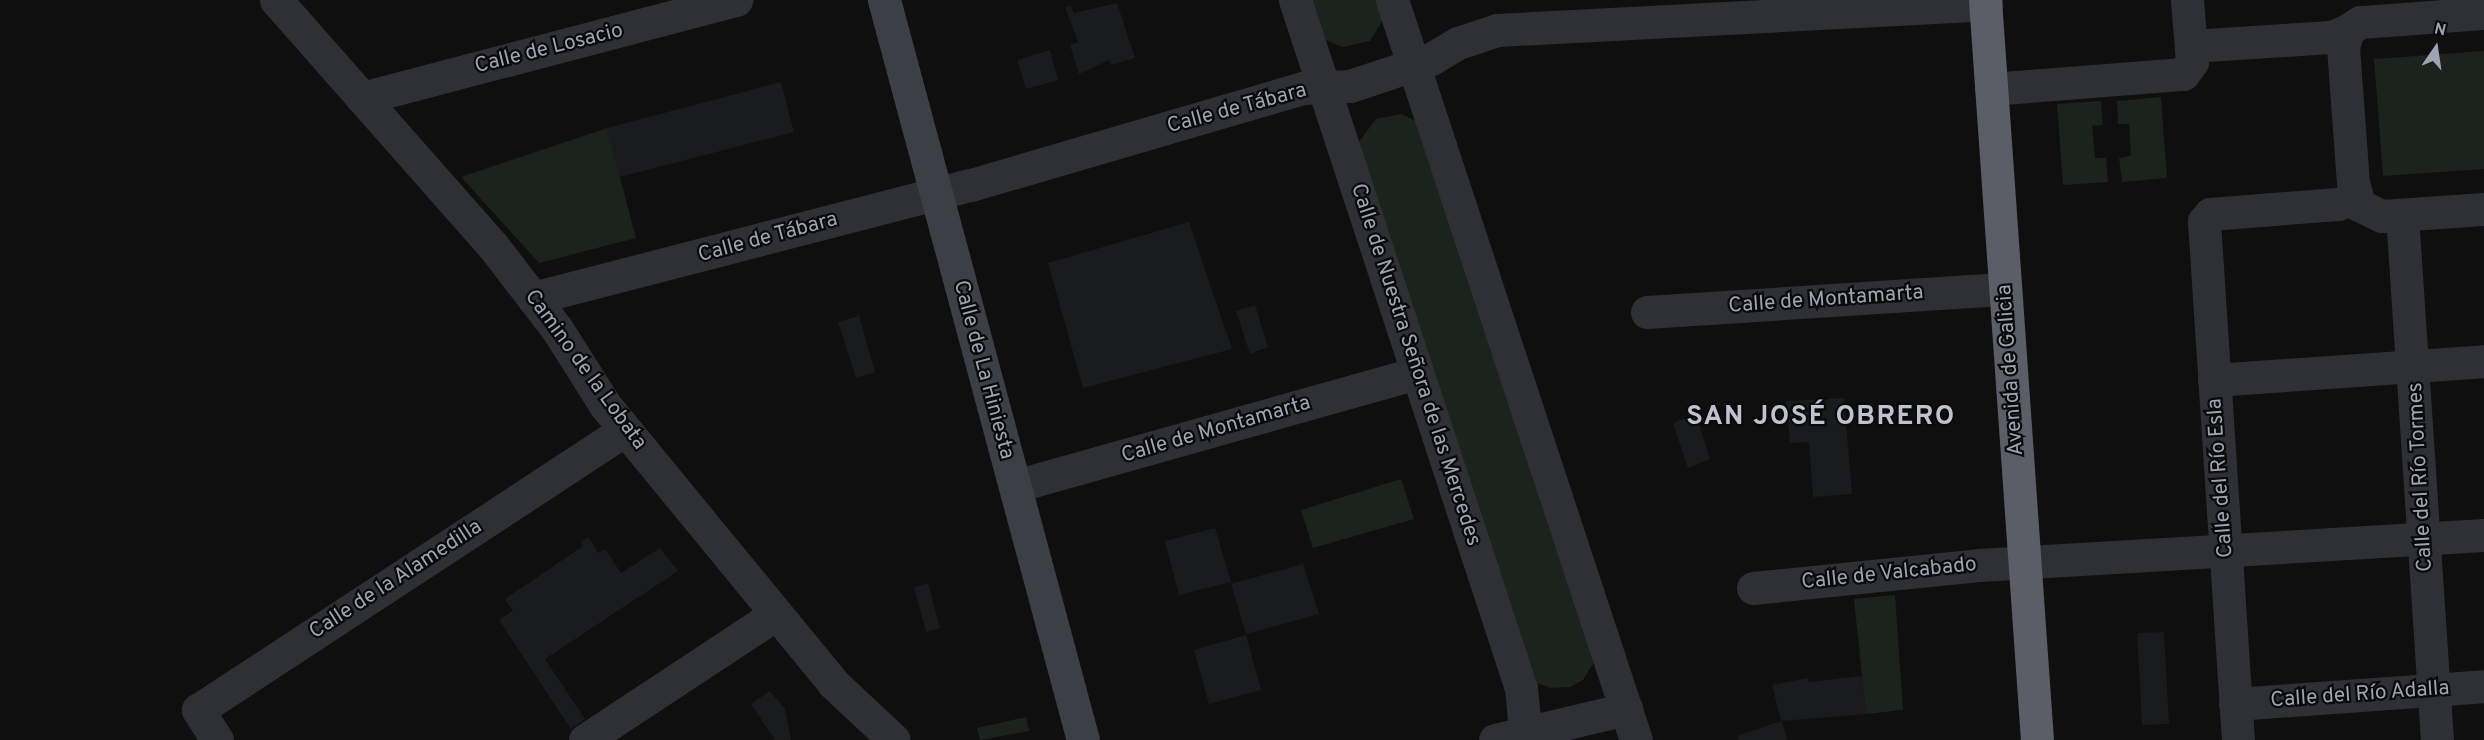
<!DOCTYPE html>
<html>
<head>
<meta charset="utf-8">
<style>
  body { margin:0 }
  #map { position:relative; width:2484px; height:740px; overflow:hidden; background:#0f0f10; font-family:Overpass,sans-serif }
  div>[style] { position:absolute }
  .built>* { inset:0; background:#1a1b1d }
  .green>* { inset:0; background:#1b231c }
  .street>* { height:33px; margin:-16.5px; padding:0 16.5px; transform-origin:16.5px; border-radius:16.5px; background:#2f3036 }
  .secondary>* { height:33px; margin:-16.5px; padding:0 16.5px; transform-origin:16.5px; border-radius:16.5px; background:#3d3f46 }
  .highway>* { height:33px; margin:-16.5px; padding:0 16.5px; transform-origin:16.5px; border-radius:16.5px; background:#5b5e67 }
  span { translate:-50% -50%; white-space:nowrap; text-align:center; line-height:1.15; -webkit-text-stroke:4.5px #0a0a0b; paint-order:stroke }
  .street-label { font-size:21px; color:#9ea4b3 }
  .district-label { font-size:27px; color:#bfc3cf; font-weight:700; letter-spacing:1.5px }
  .north { position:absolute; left:2406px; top:18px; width:60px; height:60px; -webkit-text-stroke:4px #0a0a0b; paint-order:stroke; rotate:13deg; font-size:16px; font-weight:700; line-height:24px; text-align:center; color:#9ea4b3 }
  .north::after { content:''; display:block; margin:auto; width:21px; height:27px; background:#9ea4b3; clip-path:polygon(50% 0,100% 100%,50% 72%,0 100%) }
</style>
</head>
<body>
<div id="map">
  <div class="built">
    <div style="clip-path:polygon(1117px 3px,1135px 58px,1111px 65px,1109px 60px,1079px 74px,1070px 45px,1078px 42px,1065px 7px,1071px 6px,1074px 13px)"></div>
    <div style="clip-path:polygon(1050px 50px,1058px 80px,1026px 89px,1017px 60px)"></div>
    <div style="clip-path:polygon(781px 82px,794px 132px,620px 177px,607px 128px)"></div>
    <div style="clip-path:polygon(1189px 222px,1232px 349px,1083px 388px,1048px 263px)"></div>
    <div style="clip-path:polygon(1255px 305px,1268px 347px,1250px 354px,1236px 311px)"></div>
    <div style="clip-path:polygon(859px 316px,875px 372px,856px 378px,838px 322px)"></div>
    <div style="clip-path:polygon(1844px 398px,1852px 494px,1813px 497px,1809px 442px,1790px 443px,1786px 401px)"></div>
    <div style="clip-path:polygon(1696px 414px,1710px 459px,1688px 468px,1673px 423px)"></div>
    <div style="clip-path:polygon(1215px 528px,1231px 582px,1179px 595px,1165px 541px)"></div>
    <div style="clip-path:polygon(589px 537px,598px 553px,605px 549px,621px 573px,660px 548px,678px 571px,545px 659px,585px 719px,571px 729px,499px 620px,513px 611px,505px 599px,583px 546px,581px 542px)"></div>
    <div style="clip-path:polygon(1303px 564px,1319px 614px,1246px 634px,1231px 584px)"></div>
    <div style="clip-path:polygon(928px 583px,940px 628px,926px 632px,914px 587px)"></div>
    <div style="clip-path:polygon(2164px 632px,2169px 724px,2142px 725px,2137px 633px)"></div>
    <div style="clip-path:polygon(1246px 635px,1261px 690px,1209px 704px,1194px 650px)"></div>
    <div style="clip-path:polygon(1862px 676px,1866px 714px,1782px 721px,1787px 740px,1739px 740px,1737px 736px,1781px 721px,1772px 685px,1808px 678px,1809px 682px)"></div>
    <div style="clip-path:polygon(770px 691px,785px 709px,791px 740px,775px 740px,751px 704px)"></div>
  </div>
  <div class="green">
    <div style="clip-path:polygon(1305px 0,1382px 0,1384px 18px,1370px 41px,1343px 47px,1325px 40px)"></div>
    <div style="clip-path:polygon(2484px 51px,2484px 169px,2383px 176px,2374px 59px)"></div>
    <div style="clip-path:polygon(2161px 97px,2167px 178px,2122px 182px,2119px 158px,2131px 156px,2129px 124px,2118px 124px,2117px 101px)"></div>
    <div style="clip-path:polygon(2101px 101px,2103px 125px,2092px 126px,2095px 158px,2106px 158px,2108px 182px,2063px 185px,2057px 104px)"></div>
    <div style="clip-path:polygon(1401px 114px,1416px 121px,1596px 659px,1583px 680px,1570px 687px,1550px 688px,1537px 683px,1358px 143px,1376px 119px)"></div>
    <div style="clip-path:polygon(607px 128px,636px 238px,539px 263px,461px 177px)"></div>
    <div style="clip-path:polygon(1401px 479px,1414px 519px,1313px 548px,1301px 510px)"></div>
    <div style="clip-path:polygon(1895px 595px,1903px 710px,1866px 714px,1854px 599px)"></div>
    <div style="clip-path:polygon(1026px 717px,1029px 731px,980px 740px,977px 728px)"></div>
  </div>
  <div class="street">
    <div style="left:276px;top:0;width:328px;rotate:48.6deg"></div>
    <div style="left:493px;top:246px;width:105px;rotate:52.4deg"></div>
    <div style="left:557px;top:329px;width:90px;rotate:57.7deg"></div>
    <div style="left:605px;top:405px;width:360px;rotate:50.6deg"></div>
    <div style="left:833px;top:683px;width:83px;rotate:43.1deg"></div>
    <div style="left:1295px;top:0;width:724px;rotate:71.82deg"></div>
    <div style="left:1521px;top:688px;width:52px;rotate:84.5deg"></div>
    <div style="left:1392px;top:0;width:779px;rotate:71.75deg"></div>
    <div style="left:2484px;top:13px;width:124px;rotate:175.8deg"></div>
    <div style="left:2360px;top:22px;width:14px;rotate:146deg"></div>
    <div style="left:2348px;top:30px;width:18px;rotate:106deg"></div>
    <div style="left:2343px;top:47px;width:135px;rotate:85.8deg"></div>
    <div style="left:2353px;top:182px;width:24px;rotate:75deg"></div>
    <div style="left:2359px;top:205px;width:25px;rotate:26deg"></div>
    <div style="left:2382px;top:216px;width:102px;rotate:-3.9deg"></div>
    <div style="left:2191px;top:46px;width:140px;rotate:-3.7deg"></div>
    <div style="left:2331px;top:37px;width:18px;rotate:-22deg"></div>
    <div style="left:1991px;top:89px;width:193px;rotate:-4.5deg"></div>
    <div style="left:2183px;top:74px;width:15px;rotate:-53deg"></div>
    <div style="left:2192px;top:62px;width:62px;rotate:-94.6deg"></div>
    <div style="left:362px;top:98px;width:387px;rotate:-14.7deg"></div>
    <div style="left:2402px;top:215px;width:526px;rotate:86.19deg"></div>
    <div style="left:533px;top:298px;width:452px;rotate:-14.5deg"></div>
    <div style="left:971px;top:185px;width:345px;rotate:-16.3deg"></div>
    <div style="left:1302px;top:88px;width:48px;rotate:-2.4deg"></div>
    <div style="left:1350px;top:86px;width:85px;rotate:-18.4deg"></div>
    <div style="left:1431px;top:59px;width:31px;rotate:-31deg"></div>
    <div style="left:1458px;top:43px;width:41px;rotate:-18.4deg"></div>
    <div style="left:1497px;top:30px;width:490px;rotate:-3deg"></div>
    <div style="left:1647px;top:312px;width:359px;rotate:-3.7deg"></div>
    <div style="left:2214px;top:380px;width:271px;rotate:-4deg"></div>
    <div style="left:1015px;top:486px;width:418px;rotate:-15.7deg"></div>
    <div style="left:1753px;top:588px;width:227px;rotate:-5.8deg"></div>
    <div style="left:1979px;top:565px;width:506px;rotate:-3.4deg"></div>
    <div style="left:2235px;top:704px;width:250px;rotate:-4.1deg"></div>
    <div style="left:217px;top:740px;width:36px;rotate:-122deg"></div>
    <div style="left:198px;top:710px;width:511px;rotate:-33.25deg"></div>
    <div style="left:585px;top:740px;width:229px;rotate:-33.4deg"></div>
    <div style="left:1495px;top:740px;width:135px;rotate:-13.3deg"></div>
    <div style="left:2238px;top:740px;width:520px;rotate:-93.75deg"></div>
    <div style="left:2204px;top:221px;width:9px;rotate:-49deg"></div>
    <div style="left:2210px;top:214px;width:128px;rotate:-4.5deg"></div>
    <div style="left:2338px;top:204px;width:19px;rotate:-18deg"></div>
  </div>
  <div class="secondary">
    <div style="left:884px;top:0;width:766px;rotate:74.95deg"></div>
  </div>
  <div class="highway">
    <div style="left:1985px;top:0;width:742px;rotate:85.98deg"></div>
  </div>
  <div class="street-label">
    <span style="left:549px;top:49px;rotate:-14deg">Calle de Losacio</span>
    <span style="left:1237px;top:109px;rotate:-15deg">Calle de Tábara</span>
    <span style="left:768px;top:238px;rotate:-15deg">Calle de Tábara</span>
    <span style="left:1826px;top:300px;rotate:-4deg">Calle de Montamarta</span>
    <span style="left:1415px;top:365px;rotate:72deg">Calle de Nuestra Señora de las Mercedes</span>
    <span style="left:585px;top:370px;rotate:54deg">Camino de la Lobata</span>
    <span style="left:983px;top:370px;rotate:75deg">Calle de La Hiniesta</span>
    <span style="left:2011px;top:370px;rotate:-94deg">Avenida de Galicia</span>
    <span style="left:1216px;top:430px;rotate:-16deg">Calle de Montamarta</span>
    <span style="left:2421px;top:477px;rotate:-93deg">Calle del Río Tormes</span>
    <span style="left:2221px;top:478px;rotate:-94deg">Calle del Río Esla</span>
    <span style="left:1889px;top:574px;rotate:-6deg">Calle de Valcabado</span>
    <span style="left:396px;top:580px;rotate:-33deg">Calle de la Alamedilla</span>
    <span style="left:2360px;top:695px;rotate:-4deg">Calle del Río Adalla</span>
  </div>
  <div class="district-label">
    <span style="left:1821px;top:418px">SAN JOSÉ OBRERO</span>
  </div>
  <div class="north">N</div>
</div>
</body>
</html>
